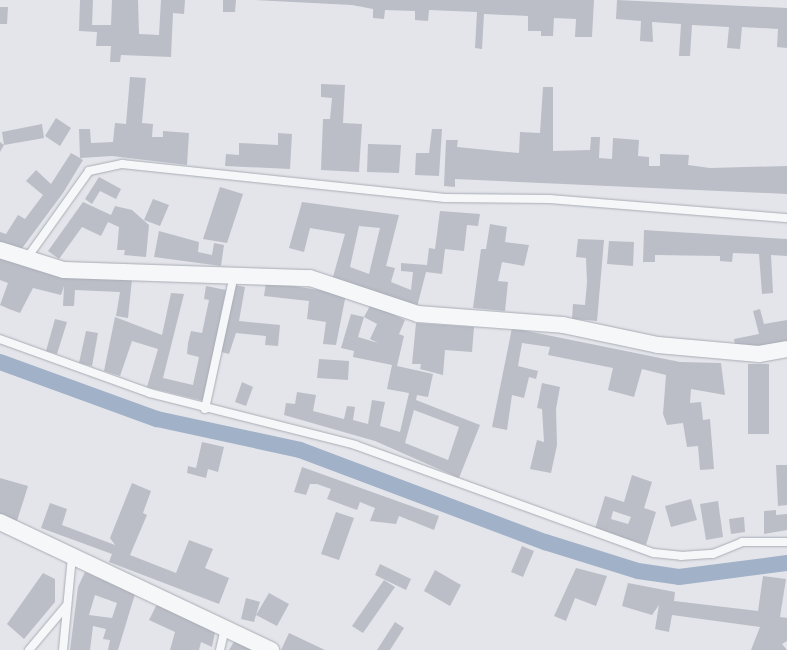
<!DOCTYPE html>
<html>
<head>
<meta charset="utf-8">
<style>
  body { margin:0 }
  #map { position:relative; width:787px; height:650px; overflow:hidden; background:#e3e5ea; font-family:Manrope,sans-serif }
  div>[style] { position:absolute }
  .canal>* { height:16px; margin:-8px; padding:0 8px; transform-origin:8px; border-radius:8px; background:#a1b1c7 }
  .building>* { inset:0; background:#bbbec7 }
  .roads { filter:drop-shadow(0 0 1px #a8acb4) drop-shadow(0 0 1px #a8acb4) }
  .lane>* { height:8px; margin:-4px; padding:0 4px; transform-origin:4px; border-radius:4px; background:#f6f7f9 }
  .street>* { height:16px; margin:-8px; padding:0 8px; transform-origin:8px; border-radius:8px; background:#f6f7f9 }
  span { translate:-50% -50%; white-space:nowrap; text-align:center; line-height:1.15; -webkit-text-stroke:4px #f3f4f8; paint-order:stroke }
</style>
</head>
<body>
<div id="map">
  <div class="canal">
    <div style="left:0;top:362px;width:167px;rotate:20deg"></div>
    <div style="left:157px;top:419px;width:146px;rotate:12.2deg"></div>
    <div style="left:300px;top:450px;width:262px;rotate:20.6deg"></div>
    <div style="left:545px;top:542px;width:97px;rotate:17.3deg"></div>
    <div style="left:638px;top:571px;width:41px;rotate:8.3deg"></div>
    <div style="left:679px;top:577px;width:109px;rotate:-7.4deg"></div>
  </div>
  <div class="building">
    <div style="clip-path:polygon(80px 0,93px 0,92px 25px,111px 25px,112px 0,138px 0,139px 34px,159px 35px,161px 0,185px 0,184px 14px,173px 13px,171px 57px,121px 55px,120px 62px,110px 62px,111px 46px,96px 46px,97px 32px,79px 31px)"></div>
    <div style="clip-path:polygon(223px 0,236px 0,235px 12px,223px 12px)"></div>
    <div style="clip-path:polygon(254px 0,594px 0,592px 37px,575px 37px,576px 19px,554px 18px,553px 36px,541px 36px,541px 31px,528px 31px,528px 16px,484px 14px,482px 49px,475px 48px,477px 12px,429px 10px,428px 21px,415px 20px,415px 11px,385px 10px,384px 19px,373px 18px,373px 9px,352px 5px)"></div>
    <div style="clip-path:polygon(617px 0,787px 8px,787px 48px,777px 47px,778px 29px,742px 27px,740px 49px,727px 48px,729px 27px,692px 25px,690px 56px,679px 56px,681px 24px,652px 22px,653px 42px,640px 41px,641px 21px,616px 19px)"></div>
    <div style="clip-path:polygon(0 7px,8px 7px,7px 24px,0 24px)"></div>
    <div style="clip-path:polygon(130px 77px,146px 78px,142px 123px,153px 124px,152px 137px,163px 137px,163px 131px,189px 133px,187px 165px,112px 156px,80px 158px,83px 160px,63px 193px,20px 251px,0 244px,0 232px,6px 234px,18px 215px,25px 219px,43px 195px,26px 181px,36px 170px,51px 184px,71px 153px,80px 158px,79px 129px,90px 129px,91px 143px,113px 142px,115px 123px,126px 124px)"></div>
    <div style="clip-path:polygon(321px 84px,345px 85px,343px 123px,362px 124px,359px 172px,321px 170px,323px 119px,330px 119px,332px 98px,321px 97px)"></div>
    <div style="clip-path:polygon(543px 87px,553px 87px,553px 151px,590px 150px,591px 137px,600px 137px,599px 158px,612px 159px,613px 138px,639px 140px,638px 156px,649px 157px,649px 166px,660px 166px,660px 154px,689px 155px,688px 165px,710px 168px,787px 166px,787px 194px,455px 179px,455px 187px,444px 186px,446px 140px,458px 140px,457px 147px,519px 153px,520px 132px,540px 133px)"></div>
    <div style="clip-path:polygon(56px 118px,71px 128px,60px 146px,45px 136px)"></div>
    <div style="clip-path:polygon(42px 124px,44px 138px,4px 145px,0 152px,0 142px,4px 145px,2px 132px)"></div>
    <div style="clip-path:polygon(432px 129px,442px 129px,439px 176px,415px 175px,416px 153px,429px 153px)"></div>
    <div style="clip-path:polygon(278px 133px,292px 134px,290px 169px,225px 166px,226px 154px,239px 155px,239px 143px,278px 145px)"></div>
    <div style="clip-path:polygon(368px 144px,401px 145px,399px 173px,367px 172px)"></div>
    <div style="clip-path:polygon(99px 177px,121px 189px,116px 199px,100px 191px,92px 204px,85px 199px)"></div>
    <div style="clip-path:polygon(220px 187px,243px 194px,227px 243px,203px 239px)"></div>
    <div style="clip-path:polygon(153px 199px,169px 205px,160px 226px,144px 220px)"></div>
    <div style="clip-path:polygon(83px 202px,111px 215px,115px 206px,132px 210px,149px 225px,146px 257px,124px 255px,125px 250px,117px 250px,119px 227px,108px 222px,101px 236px,82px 227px,59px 259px,48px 251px)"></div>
    <div style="clip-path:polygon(evenodd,302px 202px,399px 215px,386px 266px,395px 268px,391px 282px,411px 290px,413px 272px,401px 271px,401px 263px,427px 265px,429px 248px,435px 249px,440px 211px,480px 214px,478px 226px,467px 225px,464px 251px,445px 249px,442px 274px,426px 272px,417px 307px,333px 277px,345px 234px,310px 228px,304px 252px,289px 248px,302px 202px,359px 226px,380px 228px,369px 274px,350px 267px,359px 226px)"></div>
    <div style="clip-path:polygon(490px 224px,507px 227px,505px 242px,529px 245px,524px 266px,502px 262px,498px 281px,508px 282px,505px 311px,473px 308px,481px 249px,486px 249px)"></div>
    <div style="clip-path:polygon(644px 230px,787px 239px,787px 256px,771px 255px,773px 293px,762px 294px,759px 254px,733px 253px,732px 262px,720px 261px,720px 256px,655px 255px,655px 262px,643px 262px)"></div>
    <div style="clip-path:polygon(159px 231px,199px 242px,198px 252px,212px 255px,214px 243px,224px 245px,221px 266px,154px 257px)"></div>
    <div style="clip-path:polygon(578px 239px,604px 240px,597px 321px,572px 319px,573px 304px,585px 305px,587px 282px,586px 258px,576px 257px)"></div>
    <div style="clip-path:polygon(609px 241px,634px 242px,633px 266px,607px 264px)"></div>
    <div style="clip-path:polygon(0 256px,132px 279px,128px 318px,116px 316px,120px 292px,75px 290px,74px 306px,63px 306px,64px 286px,61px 295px,33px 288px,20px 313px,9px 309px,0 305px,8px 283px,0 280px)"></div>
    <div style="clip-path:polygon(266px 282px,346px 294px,336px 345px,323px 344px,326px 322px,307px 319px,309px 301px,264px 296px)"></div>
    <div style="clip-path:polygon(235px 285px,245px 287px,239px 321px,280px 325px,278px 346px,265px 345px,266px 336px,236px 333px,229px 354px,221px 352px)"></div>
    <div style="clip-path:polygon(206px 286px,226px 290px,204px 401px,147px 387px,158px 349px,132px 341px,120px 376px,104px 371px,115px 317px,162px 335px,171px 293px,184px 294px,163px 378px,193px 385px,199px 357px,187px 354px,188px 343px,191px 331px,202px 333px,209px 300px,204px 299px)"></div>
    <div style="clip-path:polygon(evenodd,371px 304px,405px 320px,399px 334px,404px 336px,397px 366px,433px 374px,428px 397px,417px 395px,416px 400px,480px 425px,459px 478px,375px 441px,284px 415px,286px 403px,295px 404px,297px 392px,316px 395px,313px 411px,344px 419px,347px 406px,355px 407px,353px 420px,368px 424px,372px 400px,385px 402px,380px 426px,400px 432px,409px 393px,387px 389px,392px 365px,353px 357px,354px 351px,341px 348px,351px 314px,364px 317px,358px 337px,378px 343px,370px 339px,377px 324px,364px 317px,371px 304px,414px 410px,459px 427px,448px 460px,405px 443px,414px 410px)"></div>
    <div style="clip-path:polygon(760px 309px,764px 324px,787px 320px,787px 341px,736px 350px,734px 339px,759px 334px,753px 311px)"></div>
    <div style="clip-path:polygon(55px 319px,67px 322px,57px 354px,46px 351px)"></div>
    <div style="clip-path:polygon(416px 323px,474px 327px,472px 352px,445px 350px,443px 375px,420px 369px,421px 364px,412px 364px)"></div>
    <div style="clip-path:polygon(512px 328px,680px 362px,721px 363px,725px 395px,691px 389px,690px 403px,701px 402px,703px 420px,710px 419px,714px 469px,700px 470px,698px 446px,687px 447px,683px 423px,667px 425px,663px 414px,666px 375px,642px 369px,634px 397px,608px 390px,613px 368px,548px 355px,550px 347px,522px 343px,518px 366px,538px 371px,536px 379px,529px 377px,524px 398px,512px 395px,507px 430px,492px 427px)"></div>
    <div style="clip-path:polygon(86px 331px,98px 333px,92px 366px,79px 363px)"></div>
    <div style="clip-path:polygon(319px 359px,349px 361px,348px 380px,317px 378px)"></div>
    <div style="clip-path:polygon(748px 364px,769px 364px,769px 434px,748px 434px)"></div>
    <div style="clip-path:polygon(242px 382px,253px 387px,246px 406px,235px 402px)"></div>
    <div style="clip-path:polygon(542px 383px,560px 387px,556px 409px,557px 445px,551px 473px,530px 469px,537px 440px,544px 442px,542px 409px,537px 408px)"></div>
    <div style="clip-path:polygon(202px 442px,224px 447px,218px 472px,208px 469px,206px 478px,187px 473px,188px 466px,196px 468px)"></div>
    <div style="clip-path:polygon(776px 465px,787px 465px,787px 505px,778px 506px)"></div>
    <div style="clip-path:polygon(302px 467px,439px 516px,434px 530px,399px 516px,396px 524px,370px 521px,375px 508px,360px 502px,357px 510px,327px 499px,331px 489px,317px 484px,310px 484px,306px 495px,294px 492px)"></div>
    <div style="clip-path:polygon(evenodd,632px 475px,652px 482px,644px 508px,656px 512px,646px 545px,595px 529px,605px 496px,624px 502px,632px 475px,613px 511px,631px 517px,628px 524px,611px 519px,613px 511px)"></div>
    <div style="clip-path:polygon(0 478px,28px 486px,17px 521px,0 516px)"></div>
    <div style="clip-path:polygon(132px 483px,151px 491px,143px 513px,147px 515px,130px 555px,176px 573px,189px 540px,213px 549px,205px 568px,229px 578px,219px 604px,109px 562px,112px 554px,41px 528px,50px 503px,67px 509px,62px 525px,115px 545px,110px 538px)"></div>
    <div style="clip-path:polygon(691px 499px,697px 520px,671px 527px,665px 506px)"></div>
    <div style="clip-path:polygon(718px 501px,723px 537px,706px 540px,700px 504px)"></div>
    <div style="clip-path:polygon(776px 510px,776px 515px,787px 514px,787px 530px,764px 534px,764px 511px)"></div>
    <div style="clip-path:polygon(336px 512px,354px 518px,339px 560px,321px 554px)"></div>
    <div style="clip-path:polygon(744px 517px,745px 532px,731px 534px,729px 519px)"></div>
    <div style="clip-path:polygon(522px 546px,534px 551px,523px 577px,511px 572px)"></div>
    <div style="clip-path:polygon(380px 564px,411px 579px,406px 590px,375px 575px)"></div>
    <div style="clip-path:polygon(576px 568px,607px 576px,596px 606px,575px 598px,566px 621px,554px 616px)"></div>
    <div style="clip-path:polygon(435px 570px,461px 585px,450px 606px,424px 591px)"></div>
    <div style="clip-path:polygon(evenodd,85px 572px,135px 594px,118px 650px,108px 650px,110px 640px,103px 639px,106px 629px,93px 626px,90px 650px,70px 650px,78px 587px,85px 572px,95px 595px,117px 603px,112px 618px,89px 615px,95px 595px)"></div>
    <div style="clip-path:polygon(43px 573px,55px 579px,55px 602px,24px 639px,7px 624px)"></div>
    <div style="clip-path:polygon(763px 576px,786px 579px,780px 617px,787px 618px,787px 641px,782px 644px,787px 650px,751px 650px,760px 627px,672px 615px,669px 632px,655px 629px,659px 605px,652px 615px,622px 606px,628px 583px,675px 592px,674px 601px,758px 611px)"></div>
    <div style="clip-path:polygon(384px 580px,395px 587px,363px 633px,352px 626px)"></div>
    <div style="clip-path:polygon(269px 593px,289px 604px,277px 626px,256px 615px,254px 622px,241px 619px,246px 598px,260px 602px,256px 615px)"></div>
    <div style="clip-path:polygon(157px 604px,215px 632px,212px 647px,201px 642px,199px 650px,170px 650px,175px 632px,149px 620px)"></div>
    <div style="clip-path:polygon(395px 622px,404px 628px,390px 650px,377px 650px)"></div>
    <div style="clip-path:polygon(289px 633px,325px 650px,281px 650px)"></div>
    <div style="clip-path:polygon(235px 640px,255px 650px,229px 650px)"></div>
  </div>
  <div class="roads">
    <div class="lane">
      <div style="left:27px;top:258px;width:107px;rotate:-54.5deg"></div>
      <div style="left:89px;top:171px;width:34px;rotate:-12deg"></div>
      <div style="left:122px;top:164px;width:325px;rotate:6deg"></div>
      <div style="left:445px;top:198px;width:105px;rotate:0.5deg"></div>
      <div style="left:550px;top:199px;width:238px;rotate:4.6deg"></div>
      <div style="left:0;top:339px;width:159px;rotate:19.8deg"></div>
      <div style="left:150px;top:393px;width:211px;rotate:14.2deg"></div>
      <div style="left:355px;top:445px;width:318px;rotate:19.9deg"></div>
      <div style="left:654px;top:553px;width:27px;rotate:6deg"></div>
      <div style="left:681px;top:556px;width:32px;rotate:-4deg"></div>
      <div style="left:713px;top:554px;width:31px;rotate:-22deg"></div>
      <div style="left:742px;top:542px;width:45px"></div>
      <div style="left:205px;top:409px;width:137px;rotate:-77.8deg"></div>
      <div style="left:29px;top:650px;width:59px;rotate:-49.8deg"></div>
      <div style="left:63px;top:650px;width:94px;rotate:-84.5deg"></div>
      <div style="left:220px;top:650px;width:23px;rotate:-77deg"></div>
    </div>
    <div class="street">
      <div style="left:0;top:250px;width:67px;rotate:17.4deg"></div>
      <div style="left:64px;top:270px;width:246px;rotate:1.9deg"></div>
      <div style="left:310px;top:278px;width:114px;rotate:18.4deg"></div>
      <div style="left:418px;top:314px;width:145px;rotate:4.3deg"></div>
      <div style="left:563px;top:325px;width:97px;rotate:11.9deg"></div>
      <div style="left:658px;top:345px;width:101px;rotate:5.1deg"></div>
      <div style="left:759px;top:354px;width:28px;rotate:-10deg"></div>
      <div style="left:0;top:522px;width:300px;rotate:25.3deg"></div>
    </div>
  </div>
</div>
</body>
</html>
